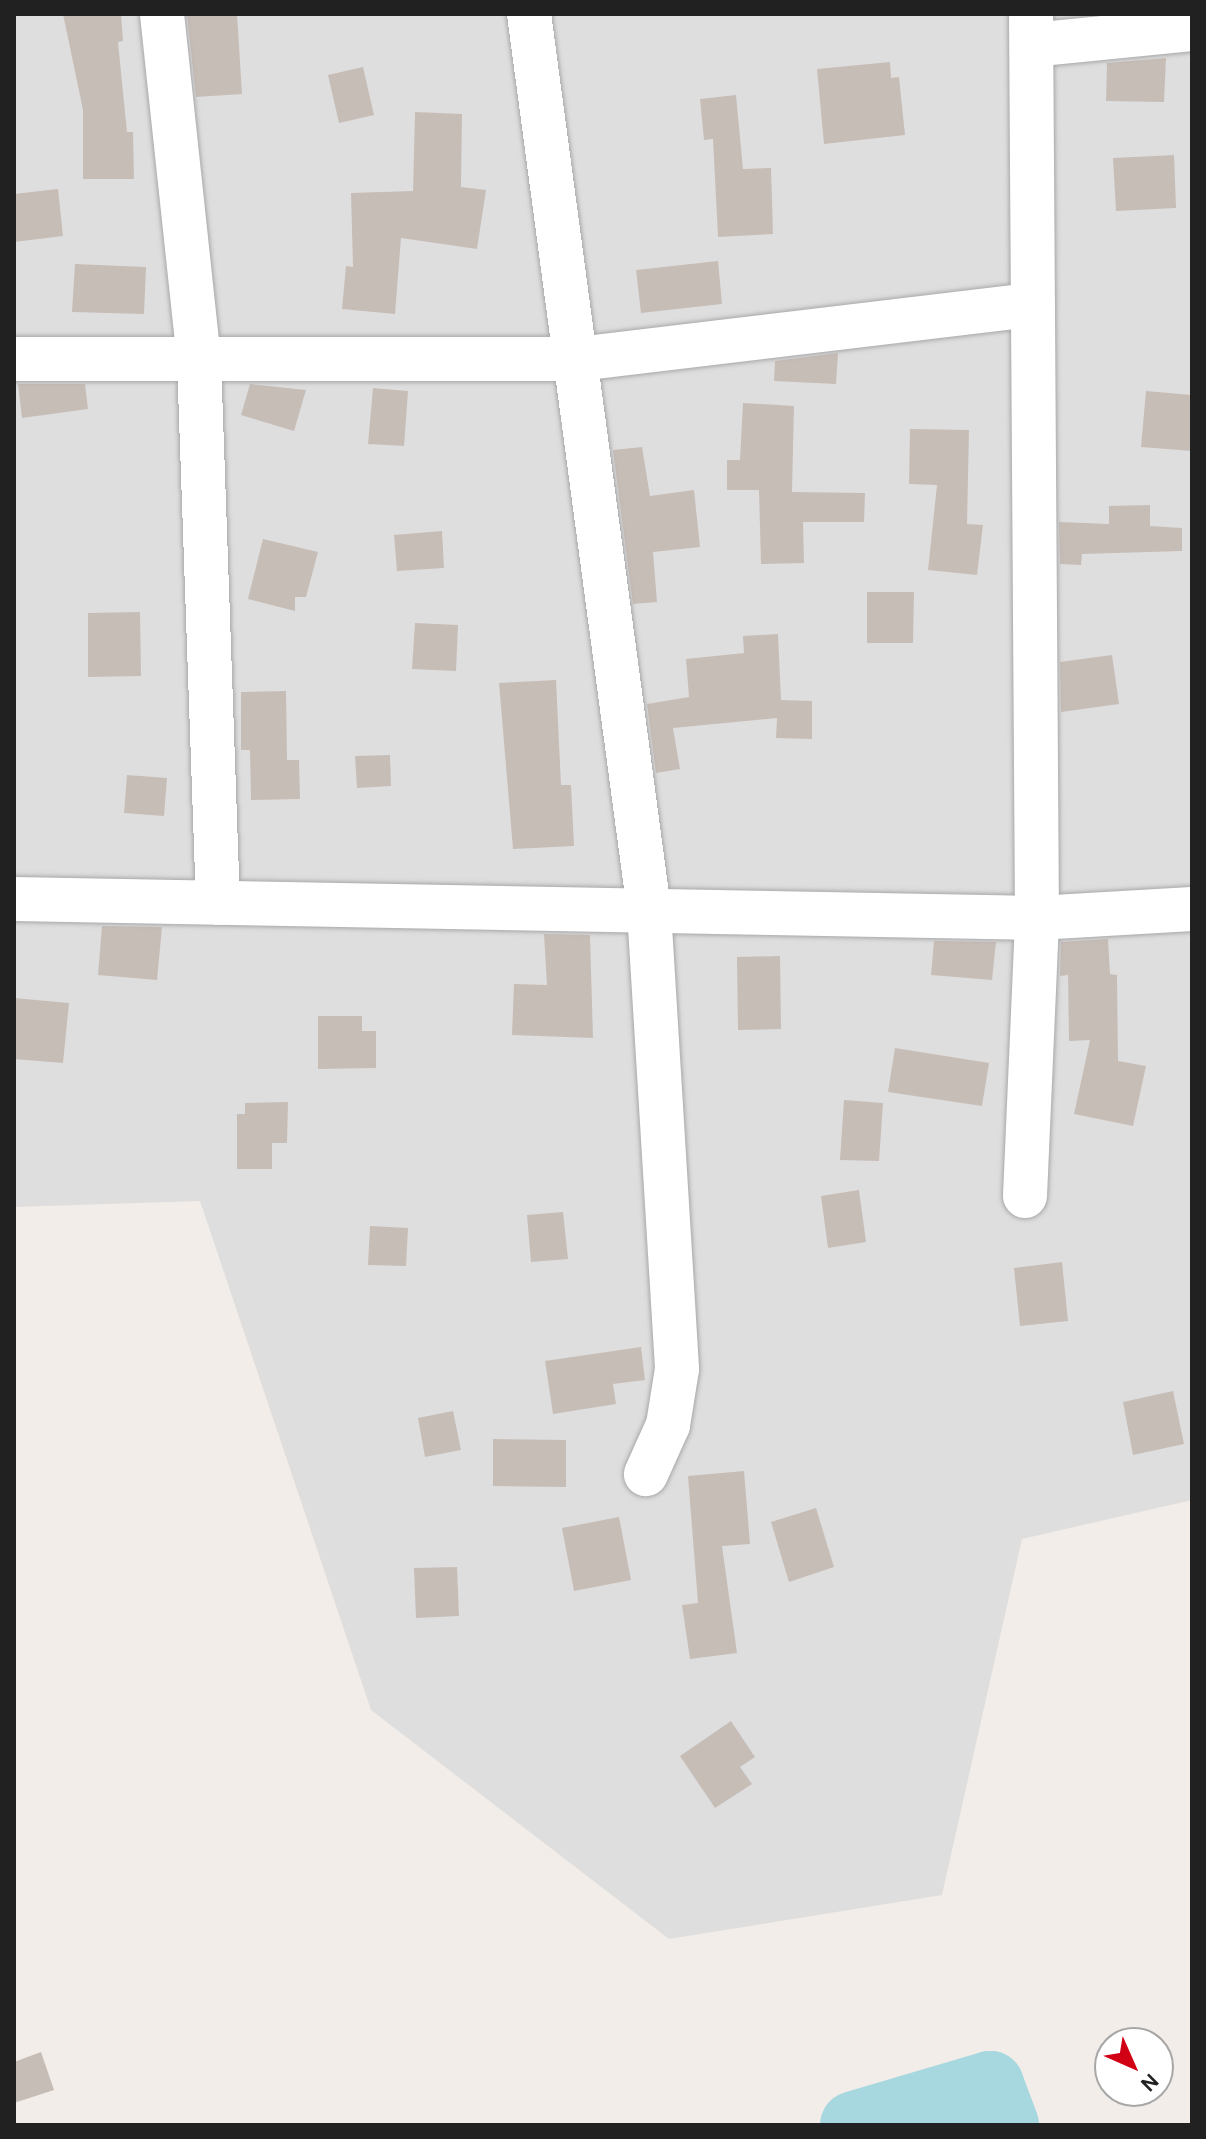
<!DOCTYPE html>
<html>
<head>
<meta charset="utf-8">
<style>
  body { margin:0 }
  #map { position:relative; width:1206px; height:2139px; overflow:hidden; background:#f2ede8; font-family:Karla,sans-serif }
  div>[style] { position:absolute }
  .residential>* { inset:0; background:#dfdede }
  .river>* { height:68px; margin:-34px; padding:0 34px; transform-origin:34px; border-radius:34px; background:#a8d8df }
  .building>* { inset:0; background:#c7bdb7 }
  .roads { filter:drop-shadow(0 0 2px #a8a8a8) drop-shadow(0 0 2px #a8a8a8) }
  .minor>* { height:44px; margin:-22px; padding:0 22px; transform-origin:22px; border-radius:22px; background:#fff }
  span { translate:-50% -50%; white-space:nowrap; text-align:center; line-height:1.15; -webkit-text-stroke:6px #fff; paint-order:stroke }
  .frame { position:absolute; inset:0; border:16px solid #212121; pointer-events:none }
  .north { position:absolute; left:1094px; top:2027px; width:80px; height:80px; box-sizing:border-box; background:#fff; border:2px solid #a6a6a6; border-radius:50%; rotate:135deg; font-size:22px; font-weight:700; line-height:32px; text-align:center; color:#212121 }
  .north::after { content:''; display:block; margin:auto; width:28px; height:36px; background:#d20015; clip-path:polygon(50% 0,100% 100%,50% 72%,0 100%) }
</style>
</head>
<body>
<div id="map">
  <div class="residential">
    <div style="clip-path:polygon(14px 14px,1192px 14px,1192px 1500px,1022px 1539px,942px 1895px,669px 1939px,371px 1710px,200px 1201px,14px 1207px)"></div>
  </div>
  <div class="river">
    <div style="left:854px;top:2125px;width:142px;rotate:-16.4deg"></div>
    <div style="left:990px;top:2085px;width:43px;rotate:69.4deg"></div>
  </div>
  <div class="building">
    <div style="clip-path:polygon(63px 14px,121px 14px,123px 41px,118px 42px,127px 132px,133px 132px,134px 179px,83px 179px,83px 110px)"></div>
    <div style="clip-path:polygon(187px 14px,237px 14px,242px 94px,196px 97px)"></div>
    <div style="clip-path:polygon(1166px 58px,1164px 102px,1106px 101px,1107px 63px)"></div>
    <div style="clip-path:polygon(890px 62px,891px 78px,899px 77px,905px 135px,824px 144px,817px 69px)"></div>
    <div style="clip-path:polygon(363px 67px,374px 115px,339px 123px,328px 75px)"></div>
    <div style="clip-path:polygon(736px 95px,743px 169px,771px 168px,773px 234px,718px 237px,713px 139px,704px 140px,700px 99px)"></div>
    <div style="clip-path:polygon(415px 112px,462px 114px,461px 187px,486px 190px,477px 249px,401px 238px,395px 314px,342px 309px,346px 266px,353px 267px,351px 193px,413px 191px)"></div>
    <div style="clip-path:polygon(1174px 155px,1176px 208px,1116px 211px,1113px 158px)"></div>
    <div style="clip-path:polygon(58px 189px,63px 236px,14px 242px,14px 194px)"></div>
    <div style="clip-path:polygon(718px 261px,722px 304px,641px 313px,636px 270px)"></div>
    <div style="clip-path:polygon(75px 264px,146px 267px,144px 314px,72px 312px)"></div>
    <div style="clip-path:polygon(838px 353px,836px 384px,774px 381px,775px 361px)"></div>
    <div style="clip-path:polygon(18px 384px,85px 384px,88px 409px,22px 418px)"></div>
    <div style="clip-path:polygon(250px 384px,306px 390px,294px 431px,241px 415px)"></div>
    <div style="clip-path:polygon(373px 388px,408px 391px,404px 446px,368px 444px)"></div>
    <div style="clip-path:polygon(1146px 391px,1192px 395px,1192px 451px,1141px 447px)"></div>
    <div style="clip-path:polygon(743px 403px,794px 406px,792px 492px,865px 493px,864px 522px,803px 522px,804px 563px,761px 564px,759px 490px,727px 490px,727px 460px,740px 460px)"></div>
    <div style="clip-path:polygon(910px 429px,969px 430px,967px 524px,983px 525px,977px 575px,928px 570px,937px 485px,909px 484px)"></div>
    <div style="clip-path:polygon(642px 447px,650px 496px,694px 490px,700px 547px,653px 552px,657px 602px,633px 604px,613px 450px)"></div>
    <div style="clip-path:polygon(1150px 505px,1150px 526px,1182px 528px,1182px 551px,1082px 554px,1081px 565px,1060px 564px,1059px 522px,1109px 524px,1109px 506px)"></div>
    <div style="clip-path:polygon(442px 531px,444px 568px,397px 571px,394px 535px)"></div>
    <div style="clip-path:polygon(263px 539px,318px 552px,306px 597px,295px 597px,295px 611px,248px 599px)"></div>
    <div style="clip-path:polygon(867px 592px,914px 592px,913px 643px,867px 643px)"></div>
    <div style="clip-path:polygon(140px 612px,141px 676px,88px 677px,88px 613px)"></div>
    <div style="clip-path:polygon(415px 623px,458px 625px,456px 671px,412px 669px)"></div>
    <div style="clip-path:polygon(778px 634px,781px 700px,812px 701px,812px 739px,776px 738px,777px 718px,673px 728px,680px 769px,656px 773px,647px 704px,689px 697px,686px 659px,744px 653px,743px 636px)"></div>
    <div style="clip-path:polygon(1112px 655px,1119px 704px,1061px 712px,1060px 662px)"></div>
    <div style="clip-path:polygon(556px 680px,561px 785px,571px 785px,574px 846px,513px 849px,499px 683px)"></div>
    <div style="clip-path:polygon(286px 691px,287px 760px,299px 760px,300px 799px,251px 800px,250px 750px,241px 750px,241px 692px)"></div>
    <div style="clip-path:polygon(390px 755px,391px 786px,357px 788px,355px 756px)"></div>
    <div style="clip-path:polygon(127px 775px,167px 778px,164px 816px,124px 813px)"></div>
    <div style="clip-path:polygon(102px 926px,162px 927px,157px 980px,98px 975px)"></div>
    <div style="clip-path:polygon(544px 934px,590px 935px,593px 1038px,512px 1035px,514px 984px,547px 985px)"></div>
    <div style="clip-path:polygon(1108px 939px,1110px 974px,1117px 975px,1118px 1061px,1146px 1066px,1133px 1126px,1074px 1114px,1090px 1040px,1069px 1041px,1068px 975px,1060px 976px,1061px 942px)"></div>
    <div style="clip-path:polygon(934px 941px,996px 942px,992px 980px,931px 975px)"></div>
    <div style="clip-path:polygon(780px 956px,781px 1029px,738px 1030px,737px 957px)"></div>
    <div style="clip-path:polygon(14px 998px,69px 1003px,63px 1063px,14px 1059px)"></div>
    <div style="clip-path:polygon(318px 1016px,362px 1016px,362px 1031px,376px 1031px,376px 1068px,318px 1069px)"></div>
    <div style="clip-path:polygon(895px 1048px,989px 1063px,982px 1106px,888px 1092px)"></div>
    <div style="clip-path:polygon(844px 1100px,883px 1103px,879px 1161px,840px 1160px)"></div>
    <div style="clip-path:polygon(288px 1102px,287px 1143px,272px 1143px,272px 1169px,237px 1169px,237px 1114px,245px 1114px,245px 1103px)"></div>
    <div style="clip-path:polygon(859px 1190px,866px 1242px,828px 1248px,821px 1196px)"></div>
    <div style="clip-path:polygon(563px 1212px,568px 1259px,531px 1262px,527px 1215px)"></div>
    <div style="clip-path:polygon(370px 1226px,408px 1228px,406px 1266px,368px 1265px)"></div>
    <div style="clip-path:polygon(1062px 1262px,1068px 1321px,1020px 1326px,1014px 1268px)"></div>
    <div style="clip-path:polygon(641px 1347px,645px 1380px,613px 1384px,616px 1404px,553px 1414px,545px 1361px)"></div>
    <div style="clip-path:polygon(1173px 1391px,1184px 1444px,1133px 1455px,1123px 1402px)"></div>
    <div style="clip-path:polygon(453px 1411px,461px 1450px,425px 1457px,418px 1418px)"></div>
    <div style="clip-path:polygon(493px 1439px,566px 1440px,566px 1487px,493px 1486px)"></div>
    <div style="clip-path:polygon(744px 1471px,750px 1544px,722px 1546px,737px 1653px,690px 1659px,682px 1605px,698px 1603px,688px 1476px)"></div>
    <div style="clip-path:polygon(816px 1508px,834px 1567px,789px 1582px,771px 1522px)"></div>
    <div style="clip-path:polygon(619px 1517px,631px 1580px,574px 1591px,562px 1528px)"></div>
    <div style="clip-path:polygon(457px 1567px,459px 1616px,416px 1618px,414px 1568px)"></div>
    <div style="clip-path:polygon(731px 1721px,755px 1757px,740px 1767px,752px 1784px,715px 1808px,680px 1756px)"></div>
    <div style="clip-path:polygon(41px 2052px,54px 2090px,14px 2103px,14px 2062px)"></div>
  </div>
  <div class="roads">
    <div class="minor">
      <div style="left:162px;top:14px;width:348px;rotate:83.9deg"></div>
      <div style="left:199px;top:360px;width:543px;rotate:88deg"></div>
      <div style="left:529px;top:14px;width:904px;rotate:82.37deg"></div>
      <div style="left:649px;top:910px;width:460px;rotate:86.5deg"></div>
      <div style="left:677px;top:1369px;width:57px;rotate:99.1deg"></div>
      <div style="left:668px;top:1425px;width:54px;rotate:114.2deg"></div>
      <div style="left:1032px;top:45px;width:161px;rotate:-5.7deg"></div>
      <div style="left:14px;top:359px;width:564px"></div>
      <div style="left:578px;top:359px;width:458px;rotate:-6.8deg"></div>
      <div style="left:14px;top:899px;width:1023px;rotate:1.06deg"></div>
      <div style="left:1037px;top:918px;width:155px;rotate:-3.3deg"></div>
      <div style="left:1025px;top:1196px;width:278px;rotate:-87.5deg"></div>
      <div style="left:1037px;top:918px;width:904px;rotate:-90.38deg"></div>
    </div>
  </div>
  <div class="frame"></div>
  <div class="north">N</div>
</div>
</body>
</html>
